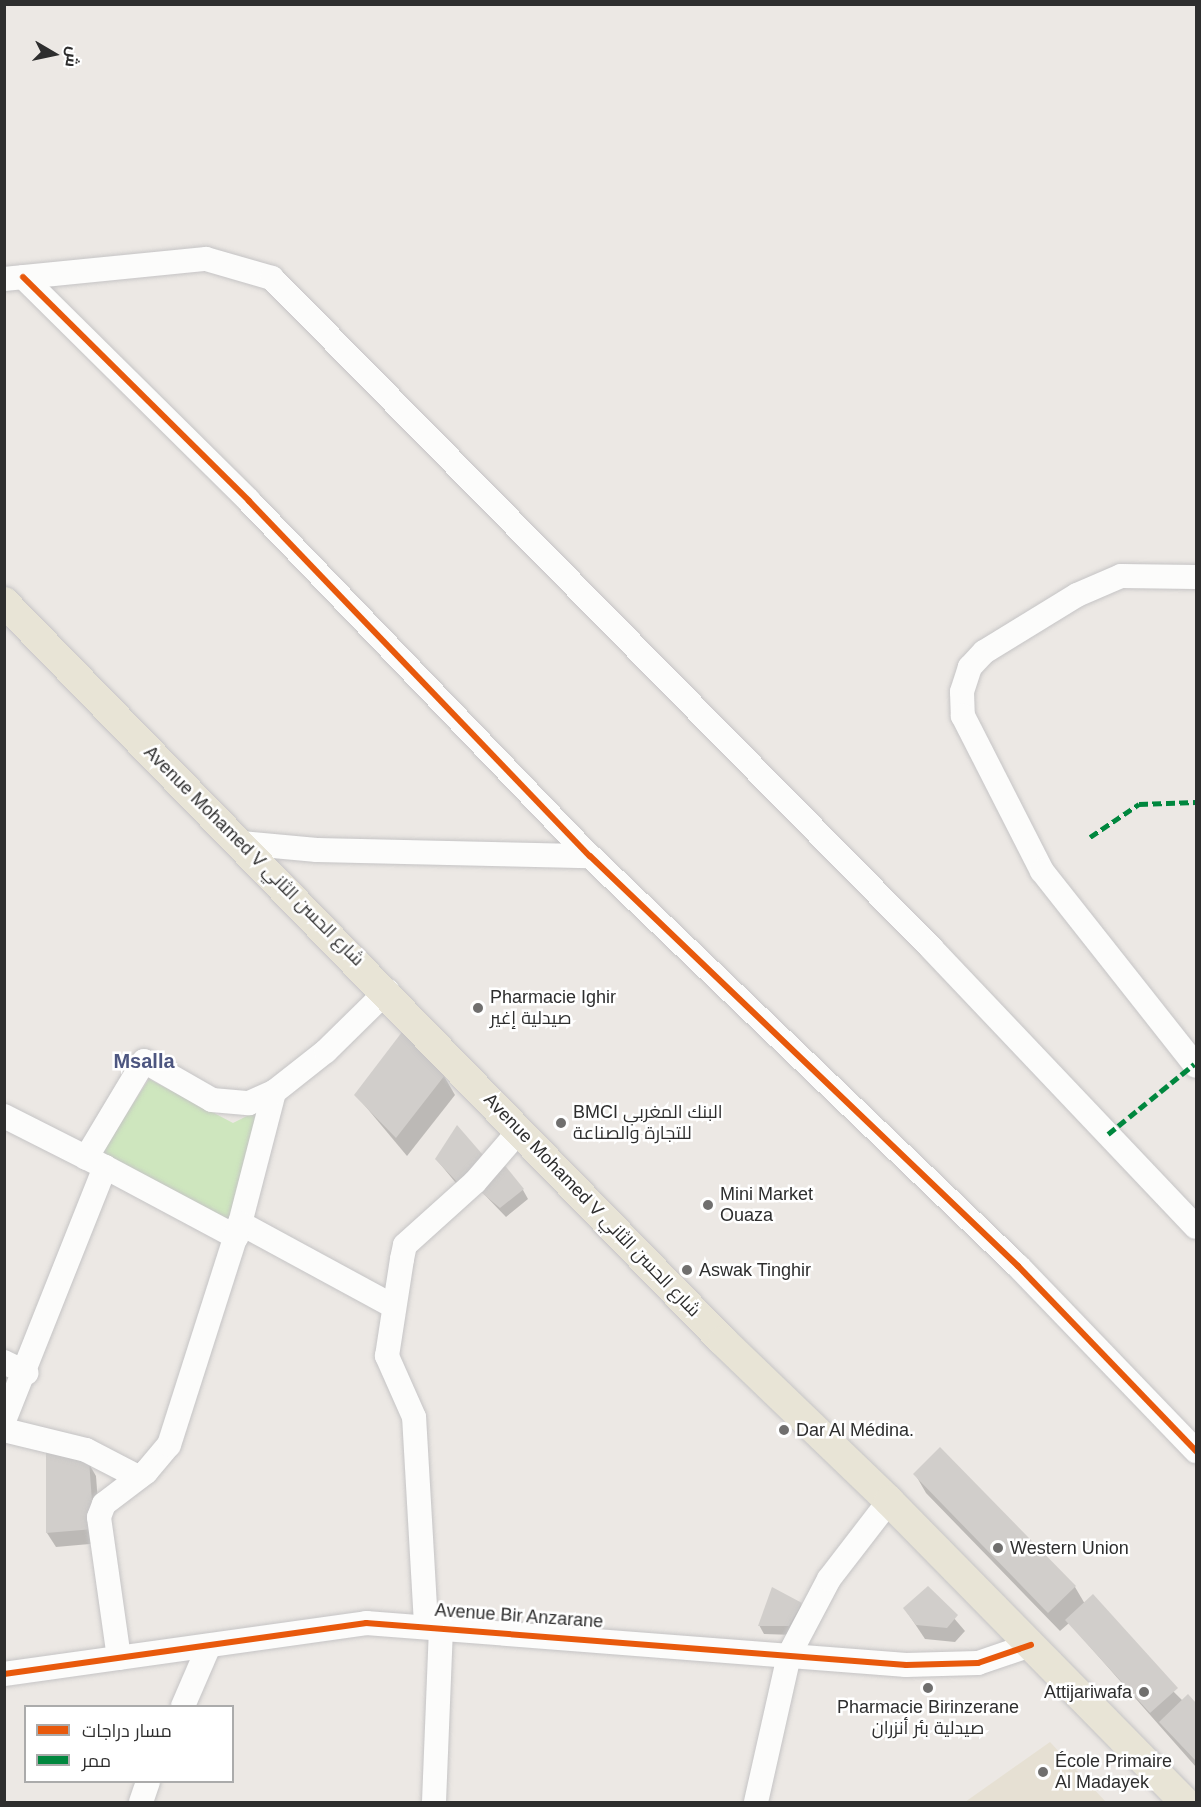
<!DOCTYPE html>
<html>
<head>
<meta charset="utf-8">
<style>
  body { margin:0 }
  #map { position:relative; width:1201px; height:1807px; overflow:hidden; background:#ece8e4; font-family:Helvetica,Cairo,sans-serif }
  div>[style] { position:absolute }
  .education>* { inset:0; background:#e6e0d3 }
  .green>* { inset:0; background:#cee6be }
  .shadow>* { inset:0; background:#0003 }
  .building>* { inset:0; background:#d1cecb }
  .roads { filter:drop-shadow(0 0 2px #c5c4c5) drop-shadow(0 0 2px #c5c4c5) }
  .minor>* { height:24px; margin:-12px; padding:0 12px; transform-origin:12px; border-radius:12px; background:#fcfcfb }
  .major>* { height:30px; margin:-15px; padding:0 15px; transform-origin:15px; border-radius:15px; background:#e8e4d6 }
  .quiet>* { height:4.5px; margin-top:-2.25px; transform-origin:0; background:repeating-linear-gradient(90deg,#00873e 0 9px,transparent 0 13.5px) }
  .cycleway>* { height:6px; margin:-3px; padding:0 3px; transform-origin:3px; border-radius:3px; background:#e8590c }
  .dots>* { width:16px; height:16px; translate:-50% -50%; box-sizing:border-box; border:3px solid #fff; border-radius:50% }
  span { translate:-50% -50%; white-space:nowrap; text-align:center; line-height:1.15; -webkit-text-stroke:5px #fff; paint-order:stroke }
  .street-label { font-size:18px; color:#2e2e2e }
  .poi-label { font-size:18px; color:#2e2e2e }
  .left { translate:0 -50%; text-align:left }
  .right { translate:-100% -50%; text-align:right }
  .neighbourhood-label { font-size:20px; color:#4d5680; font-weight:700 }
  .frame { position:absolute; inset:0; border:6px solid #2e2e2e; pointer-events:none }
  .legend { position:absolute; left:24px; top:1705px; width:210px; height:78px; box-sizing:border-box; background:#fff; border:2px solid #ababab; margin:0; padding:8px 10px; list-style:none; font-size:18px; color:#2e2e2e }
  .legend li { display:flex; align-items:center; gap:12px; height:30px }
  .legend b { width:30px; border:2px solid #ababab }
  .north { position:absolute; left:24px; top:24px; width:60px; height:60px; -webkit-text-stroke:4px #fff; paint-order:stroke; rotate:99deg; font-size:16px; font-weight:700; line-height:24px; text-align:center; color:#2e2e2e }
  .north::after { content:''; display:block; margin:auto; width:21px; height:27px; background:#2e2e2e; clip-path:polygon(50% 0,100% 100%,50% 72%,0 100%) }
</style>
</head>
<body>
<div id="map">
  <div class="education">
    <div style="clip-path:polygon(1050px 1742px,1106px 1802px,965px 1802px)"></div>
  </div>
  <div class="green">
    <div style="clip-path:polygon(149px 1079px,233px 1123px,261px 1109px,230px 1220px,98px 1158px)"></div>
  </div>
  <div class="shadow">
    <div style="clip-path:polygon(444px 1076px,455px 1095px,407px 1156px,356px 1095px)"></div>
    <div style="clip-path:polygon(436px 1159px,523px 1190px,528px 1199px,506px 1217px,478px 1188px,470px 1200px)"></div>
    <div style="clip-path:polygon(88px 1462px,96px 1476px,101px 1543px,56px 1547px,47px 1533px)"></div>
    <div style="clip-path:polygon(915px 1474px,1075px 1587px,1085px 1604px,1183px 1701px,1188px 1696px,1196px 1705px,1196px 1767px,1069px 1623px,1060px 1631px,926px 1493px)"></div>
    <div style="clip-path:polygon(928px 1588px,965px 1631px,955px 1642px,925px 1639px,905px 1609px)"></div>
    <div style="clip-path:polygon(801px 1604px,807px 1613px,794px 1635px,764px 1634px,759px 1625px)"></div>
  </div>
  <div class="building">
    <div style="clip-path:polygon(402px 1032px,445px 1075px,396px 1138px,354px 1095px)"></div>
    <div style="clip-path:polygon(457px 1125px,483px 1155px,462px 1187px,435px 1159px)"></div>
    <div style="clip-path:polygon(502px 1162px,524px 1189px,500px 1208px,476px 1188px)"></div>
    <div style="clip-path:polygon(940px 1447px,1076px 1586px,1048px 1613px,913px 1474px)"></div>
    <div style="clip-path:polygon(46px 1452px,89px 1460px,94px 1529px,46px 1533px)"></div>
    <div style="clip-path:polygon(928px 1586px,958px 1615px,947px 1628px,916px 1625px,903px 1608px)"></div>
    <div style="clip-path:polygon(772px 1587px,802px 1603px,789px 1626px,758px 1626px)"></div>
    <div style="clip-path:polygon(1093px 1594px,1178px 1688px,1150px 1713px,1065px 1620px)"></div>
    <div style="clip-path:polygon(1188px 1694px,1196px 1703px,1196px 1761px,1159px 1722px)"></div>
  </div>
  <div class="roads">
    <div class="minor">
      <div style="left:23px;top:277px;width:318px;rotate:44.7deg"></div>
      <div style="left:249px;top:501px;width:492px;rotate:46.2deg"></div>
      <div style="left:590px;top:856px;width:593px;rotate:43.77deg"></div>
      <div style="left:1018px;top:1266px;width:257px;rotate:46.1deg"></div>
      <div style="left:4px;top:279px;width:203px;rotate:-5.7deg"></div>
      <div style="left:206px;top:259px;width:69px;rotate:16.1deg"></div>
      <div style="left:272px;top:278px;width:941px;rotate:45.47deg"></div>
      <div style="left:932px;top:949px;width:383px;rotate:46.5deg"></div>
      <div style="left:1196px;top:577px;width:75px;rotate:-179.2deg"></div>
      <div style="left:1121px;top:576px;width:48px;rotate:156.6deg"></div>
      <div style="left:1077px;top:595px;width:109px;rotate:148.5deg"></div>
      <div style="left:984px;top:652px;width:21px;rotate:133deg"></div>
      <div style="left:970px;top:667px;width:26px;rotate:108deg"></div>
      <div style="left:962px;top:692px;width:24px;rotate:88deg"></div>
      <div style="left:963px;top:716px;width:174px;rotate:63deg"></div>
      <div style="left:1042px;top:871px;width:248px;rotate:51.7deg"></div>
      <div style="left:241px;top:843px;width:76px;rotate:5.3deg"></div>
      <div style="left:317px;top:850px;width:273px;rotate:1.3deg"></div>
      <div style="left:274px;top:1092px;width:135px;rotate:104.5deg"></div>
      <div style="left:240px;top:1223px;width:174px;rotate:28.5deg"></div>
      <div style="left:4px;top:1116px;width:113px;rotate:26.8deg"></div>
      <div style="left:105px;top:1167px;width:273px;rotate:111.7deg"></div>
      <div style="left:86px;top:1158px;width:113px;rotate:-59.1deg"></div>
      <div style="left:144px;top:1061px;width:78px;rotate:29.8deg"></div>
      <div style="left:212px;top:1100px;width:37px;rotate:5deg"></div>
      <div style="left:249px;top:1103px;width:27px;rotate:-24deg"></div>
      <div style="left:274px;top:1092px;width:66px;rotate:-38.3deg"></div>
      <div style="left:326px;top:1051px;width:86px;rotate:-44.5deg"></div>
      <div style="left:105px;top:1167px;width:149px;rotate:28.1deg"></div>
      <div style="left:4px;top:1362px;width:25px;rotate:26deg"></div>
      <div style="left:4px;top:1430px;width:84px;rotate:13.7deg"></div>
      <div style="left:86px;top:1450px;width:59px;rotate:27.4deg"></div>
      <div style="left:426px;top:1624px;width:207px;rotate:-93.3deg"></div>
      <div style="left:414px;top:1417px;width:67px;rotate:-113.9deg"></div>
      <div style="left:387px;top:1356px;width:98px;rotate:-81.2deg"></div>
      <div style="left:402px;top:1259px;width:14px;rotate:-78deg"></div>
      <div style="left:405px;top:1245px;width:94px;rotate:-42deg"></div>
      <div style="left:475px;top:1182px;width:67px;rotate:-49.2deg"></div>
      <div style="left:119px;top:1658px;width:142px;rotate:-98.1deg"></div>
      <div style="left:99px;top:1517px;width:14px;rotate:-69deg"></div>
      <div style="left:104px;top:1504px;width:53px;rotate:-37.3deg"></div>
      <div style="left:146px;top:1472px;width:35px;rotate:-50deg"></div>
      <div style="left:169px;top:1445px;width:233px;rotate:-72.3deg"></div>
      <div style="left:4px;top:1674px;width:366px;rotate:-8deg"></div>
      <div style="left:366px;top:1623px;width:542px;rotate:4.45deg"></div>
      <div style="left:906px;top:1665px;width:72px;rotate:-1.6deg"></div>
      <div style="left:978px;top:1663px;width:56px;rotate:-18.8deg"></div>
      <div style="left:183px;top:1706px;width:65px;rotate:-66.6deg"></div>
      <div style="left:141px;top:1802px;width:21px;rotate:-71deg"></div>
      <div style="left:434px;top:1802px;width:176px;rotate:-87.7deg"></div>
      <div style="left:756px;top:1802px;width:151px;rotate:-77.3deg"></div>
      <div style="left:789px;top:1655px;width:86px;rotate:-62.2deg"></div>
      <div style="left:829px;top:1579px;width:98px;rotate:-52.4deg"></div>
    </div>
    <div class="major">
      <div style="left:4px;top:602px;width:1031px;rotate:45.79deg"></div>
      <div style="left:723px;top:1341px;width:231px;rotate:43.9deg"></div>
      <div style="left:889px;top:1501px;width:422px;rotate:45.5deg"></div>
    </div>
  </div>
  <div class="quiet">
    <div style="left:1090px;top:837px;width:59px;rotate:-34deg"></div>
    <div style="left:1139px;top:804px;width:57px;rotate:-2deg"></div>
    <div style="left:1108px;top:1134px;width:111px;rotate:-39.1deg"></div>
  </div>
  <div class="cycleway">
    <div style="left:23px;top:277px;width:318px;rotate:44.7deg"></div>
    <div style="left:249px;top:501px;width:492px;rotate:46.2deg"></div>
    <div style="left:590px;top:856px;width:593px;rotate:43.77deg"></div>
    <div style="left:1018px;top:1266px;width:257px;rotate:46.1deg"></div>
    <div style="left:4px;top:1674px;width:366px;rotate:-8deg"></div>
    <div style="left:366px;top:1623px;width:542px;rotate:4.45deg"></div>
    <div style="left:906px;top:1665px;width:72px;rotate:-1.6deg"></div>
    <div style="left:978px;top:1663px;width:56px;rotate:-18.8deg"></div>
  </div>
  <div class="dots">
    <div style="left:478px;top:1008px;background:#706f6e"></div>
    <div style="left:561px;top:1123px;background:#706f6e"></div>
    <div style="left:708px;top:1205px;background:#706f6e"></div>
    <div style="left:687px;top:1270px;background:#706f6e"></div>
    <div style="left:784px;top:1430px;background:#706f6e"></div>
    <div style="left:998px;top:1548px;background:#706f6e"></div>
    <div style="left:928px;top:1688px;background:#706f6e"></div>
    <div style="left:1144px;top:1692px;background:#706f6e"></div>
    <div style="left:1043px;top:1772px;background:#706f6e"></div>
  </div>
  <div class="street-label">
    <span style="left:254px;top:856px;rotate:45deg">Avenue Mohamed V شارع الحسن الثاني</span>
    <span style="left:592px;top:1205px;rotate:46deg">Avenue Mohamed V شارع الحسن الثاني</span>
    <span style="left:519px;top:1616px;rotate:4deg">Avenue Bir Anzarane</span>
  </div>
  <div class="poi-label">
    <span class="left" style="left:490px;top:1008px">Pharmacie Ighir<br>صيدلية إغير</span>
    <span class="left" style="left:573px;top:1123px">BMCI البنك المغربي<br>للتجارة والصناعة</span>
    <span class="left" style="left:720px;top:1205px">Mini Market<br>Ouaza</span>
    <span class="left" style="left:699px;top:1270px">Aswak Tinghir</span>
    <span class="left" style="left:796px;top:1430px">Dar Al Médina.</span>
    <span class="left" style="left:1010px;top:1548px">Western Union</span>
    <span class="right" style="left:1132px;top:1692px">Attijariwafa</span>
    <span style="left:928px;top:1718px">Pharmacie Birinzerane<br>صيدلية بئر أنزران</span>
    <span class="left" style="left:1055px;top:1772px">École Primaire<br>Al Madayek</span>
  </div>
  <div class="neighbourhood-label">
    <span style="left:144px;top:1061px">Msalla</span>
  </div>
  <div class="frame"></div>
  <ul class="legend">
  <li><b style="height:8px;background:#e8590c"></b>مسار دراجات</li>
  <li><b style="height:8px;background:#00873e"></b>ممر</li>
  </ul>
  <div class="north">ش</div>
</div>
</body>
</html>
